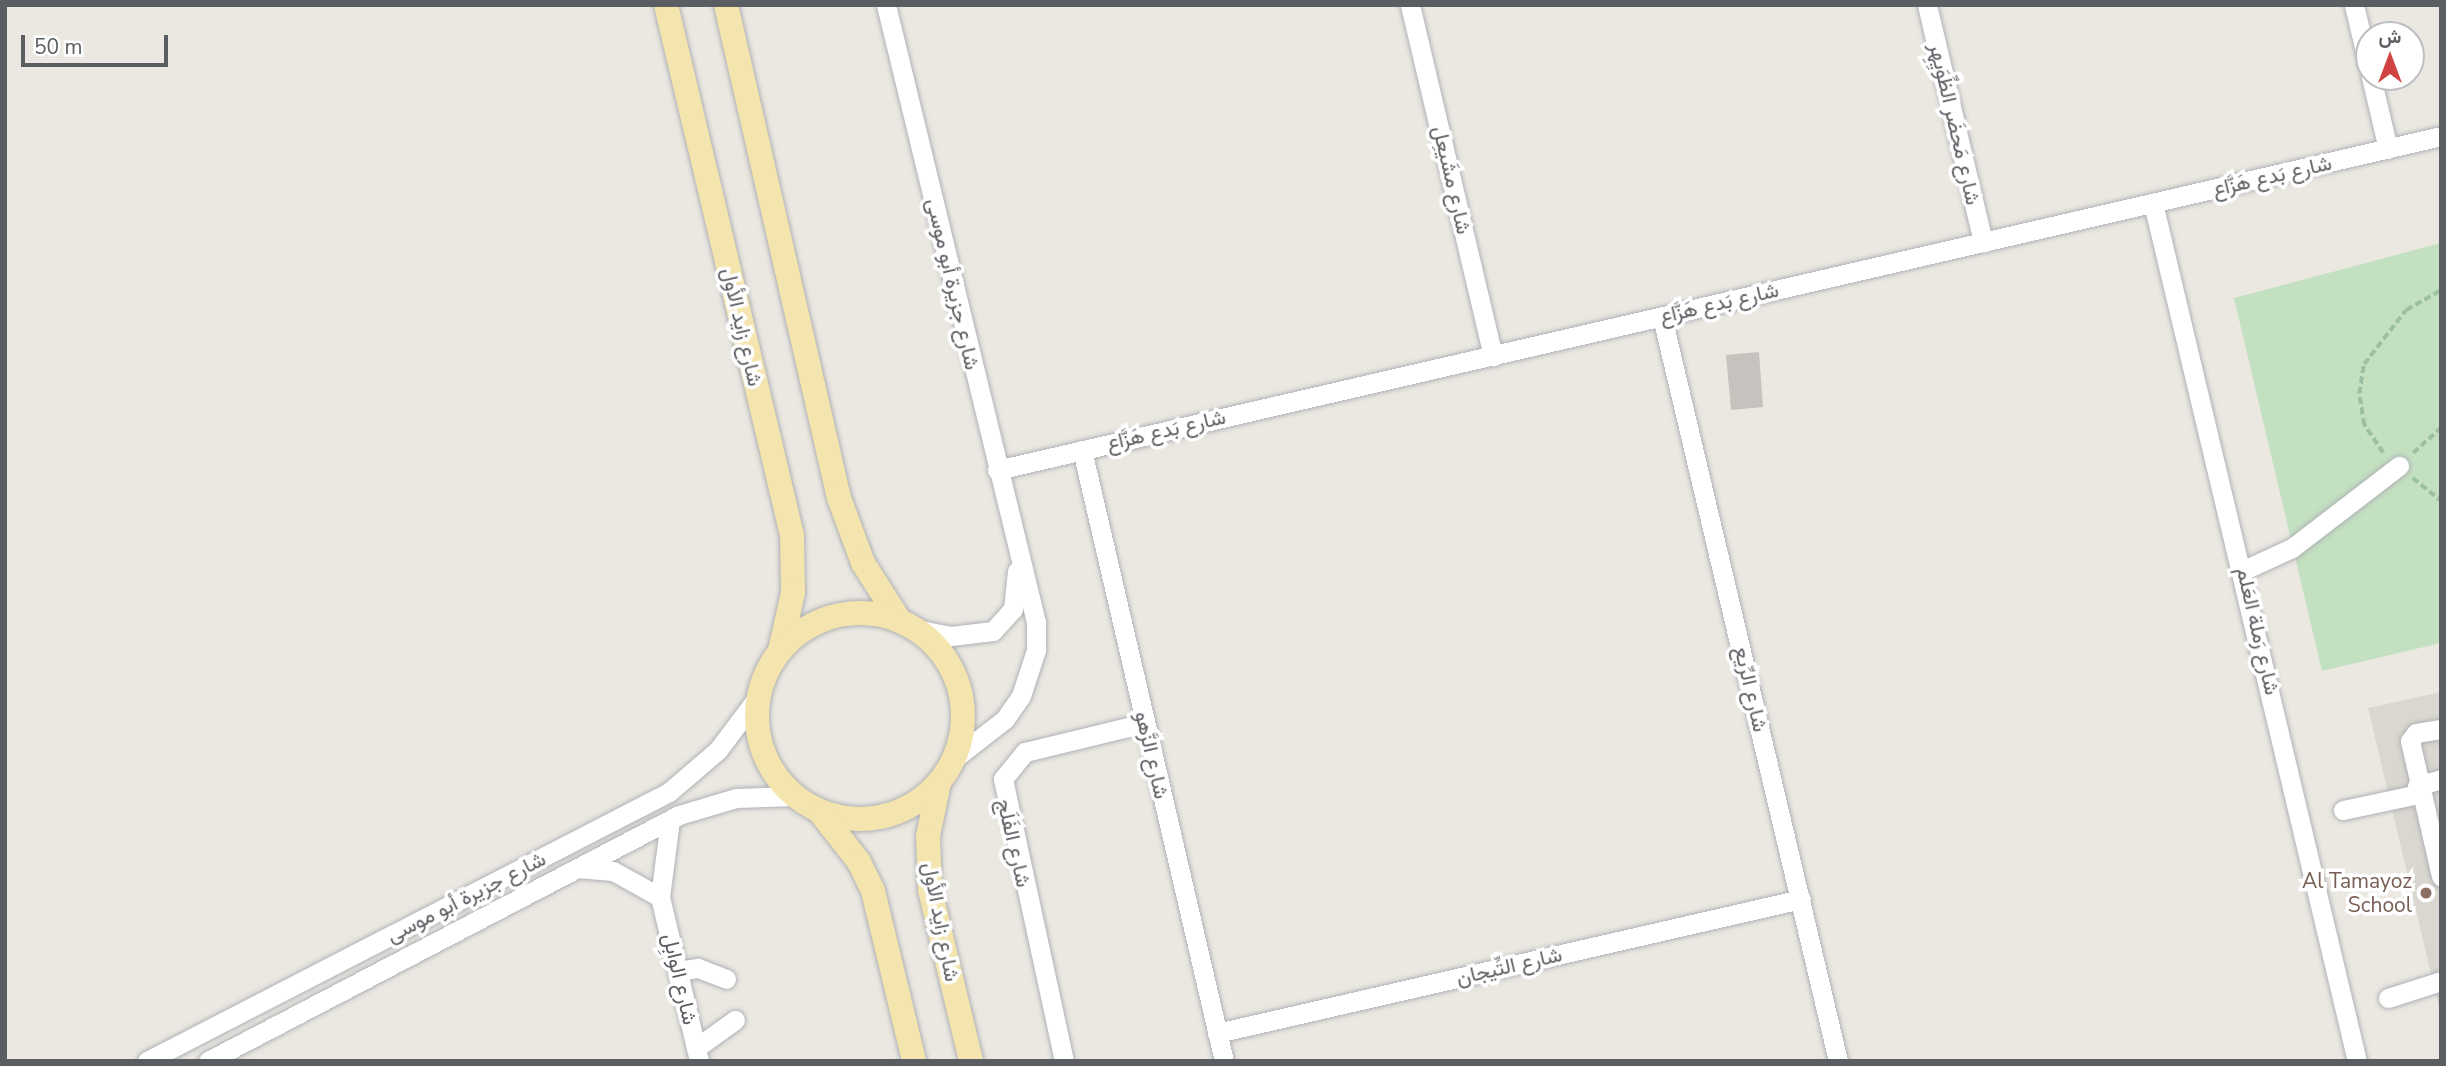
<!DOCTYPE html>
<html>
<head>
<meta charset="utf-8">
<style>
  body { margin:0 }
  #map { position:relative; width:2446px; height:1066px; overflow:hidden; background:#ebe8e2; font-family:"Nunito Sans",Vazirmatn,sans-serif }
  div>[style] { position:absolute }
  .education>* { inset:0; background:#dad7d0 }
  .green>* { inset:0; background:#c3e0c1 }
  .building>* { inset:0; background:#c6c3be }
  .path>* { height:3.5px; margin-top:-1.75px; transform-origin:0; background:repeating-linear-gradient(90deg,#9bc0a3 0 7px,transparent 0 10.5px) }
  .roads { filter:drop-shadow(0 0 2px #afb2b5) drop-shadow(0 0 2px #afb2b5) }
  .minor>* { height:19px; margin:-9.5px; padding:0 9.5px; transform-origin:9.5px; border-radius:9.5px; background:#fff }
  .major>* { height:24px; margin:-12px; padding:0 12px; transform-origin:12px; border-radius:12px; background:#f4e4ae }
  .major>.ring { margin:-12px; padding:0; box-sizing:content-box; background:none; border:24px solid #f4e4ae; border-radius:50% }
  .dots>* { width:19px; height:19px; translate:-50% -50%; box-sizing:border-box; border:4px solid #fff; border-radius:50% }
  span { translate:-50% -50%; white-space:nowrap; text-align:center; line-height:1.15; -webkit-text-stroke:7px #fff; paint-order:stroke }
  .street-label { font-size:21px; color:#5a5d61 }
  .education-label { font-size:21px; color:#785e54 }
  .right { translate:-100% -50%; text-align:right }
  .frame { position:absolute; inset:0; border:7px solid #5a5d61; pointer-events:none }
  .north { position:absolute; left:2355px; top:21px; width:70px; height:70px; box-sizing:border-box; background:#fff; border:2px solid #bdbec0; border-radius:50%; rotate:0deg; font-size:19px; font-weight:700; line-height:28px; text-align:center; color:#5a5d61 }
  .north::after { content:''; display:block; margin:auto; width:24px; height:32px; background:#d14341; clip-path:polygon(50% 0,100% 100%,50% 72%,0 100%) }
  .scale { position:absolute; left:21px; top:35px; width:147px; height:32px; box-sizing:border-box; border:4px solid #5a5d61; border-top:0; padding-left:9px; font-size:21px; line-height:24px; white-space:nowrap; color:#5a5d61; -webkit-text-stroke:5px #fff; paint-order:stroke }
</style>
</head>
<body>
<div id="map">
  <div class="education">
    <div style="clip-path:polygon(2441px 692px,2441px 1016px,2368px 708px)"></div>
  </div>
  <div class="green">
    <div style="clip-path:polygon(2441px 243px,2441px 643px,2322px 671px,2234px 298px)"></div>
  </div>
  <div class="building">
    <div style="clip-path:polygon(1759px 352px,1763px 407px,1731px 410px,1726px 355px)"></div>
  </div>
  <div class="path">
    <div style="left:2383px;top:453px;width:34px;rotate:-124deg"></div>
    <div style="left:2364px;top:425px;width:31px;rotate:-99deg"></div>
    <div style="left:2359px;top:394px;width:30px;rotate:-81deg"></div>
    <div style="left:2364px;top:364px;width:68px;rotate:-52.1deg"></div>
    <div style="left:2406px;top:310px;width:40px;rotate:-29.7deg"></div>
    <div style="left:2413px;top:453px;width:38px;rotate:-42deg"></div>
    <div style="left:2413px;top:478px;width:36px;rotate:39deg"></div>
  </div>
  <div class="roads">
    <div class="minor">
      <div style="left:886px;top:5px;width:635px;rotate:76.34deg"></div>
      <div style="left:1036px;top:622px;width:28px;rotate:90deg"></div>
      <div style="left:1036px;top:650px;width:48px;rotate:108.1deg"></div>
      <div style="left:1021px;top:696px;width:28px;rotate:125deg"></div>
      <div style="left:1005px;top:719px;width:63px;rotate:142deg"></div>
      <div style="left:1410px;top:5px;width:361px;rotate:76.7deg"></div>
      <div style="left:1927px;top:5px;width:244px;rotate:76.7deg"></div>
      <div style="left:2354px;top:5px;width:65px;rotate:76.6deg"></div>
      <div style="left:2371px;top:77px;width:74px;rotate:76.7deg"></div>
      <div style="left:2153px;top:203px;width:882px;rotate:76.63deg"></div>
      <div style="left:1662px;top:317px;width:765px;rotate:76.69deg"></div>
      <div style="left:1082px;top:450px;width:627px;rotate:76.92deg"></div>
      <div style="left:997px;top:470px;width:1482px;rotate:-13.02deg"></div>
      <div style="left:2244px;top:570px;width:53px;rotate:-24.6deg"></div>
      <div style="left:2292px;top:548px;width:135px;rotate:-37.5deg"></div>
      <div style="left:915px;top:629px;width:37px;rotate:11deg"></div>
      <div style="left:951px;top:636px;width:42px;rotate:-6.8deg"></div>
      <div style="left:993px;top:631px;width:30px;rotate:-48deg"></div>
      <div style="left:1013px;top:609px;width:38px;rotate:-84deg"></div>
      <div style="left:2441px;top:729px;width:25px;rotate:171deg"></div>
      <div style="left:2416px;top:733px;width:10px;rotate:127deg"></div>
      <div style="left:2410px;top:741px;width:139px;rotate:77.1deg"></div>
      <div style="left:2417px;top:786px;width:25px;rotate:-16deg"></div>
      <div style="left:2343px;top:810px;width:77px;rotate:-12deg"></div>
      <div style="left:670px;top:820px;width:78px;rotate:97.4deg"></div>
      <div style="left:660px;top:897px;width:169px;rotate:76.6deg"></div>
      <div style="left:577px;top:868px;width:36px;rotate:5deg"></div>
      <div style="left:613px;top:871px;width:54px;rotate:29deg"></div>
      <div style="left:678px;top:971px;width:20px;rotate:-9deg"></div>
      <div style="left:698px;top:968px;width:30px;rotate:21deg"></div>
      <div style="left:2388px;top:998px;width:56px;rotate:-17.8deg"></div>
      <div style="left:1217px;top:1033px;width:599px;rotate:-12.92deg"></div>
      <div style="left:696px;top:1048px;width:48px;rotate:-35.7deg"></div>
      <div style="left:147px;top:1061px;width:587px;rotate:-27.26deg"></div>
      <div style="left:669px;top:792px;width:65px;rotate:-40.6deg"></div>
      <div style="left:718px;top:750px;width:65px;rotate:-53.1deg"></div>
      <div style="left:208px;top:1061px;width:531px;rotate:-27.58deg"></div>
      <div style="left:679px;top:815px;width:59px;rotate:-16.6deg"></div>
      <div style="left:736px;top:798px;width:58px;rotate:-2deg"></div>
      <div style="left:1064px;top:1061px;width:289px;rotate:-102.2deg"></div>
      <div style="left:1003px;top:779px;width:35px;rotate:-51deg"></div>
      <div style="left:1025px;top:752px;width:123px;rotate:-13.6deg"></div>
    </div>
    <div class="major">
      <div style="left:666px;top:5px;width:545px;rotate:76.63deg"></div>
      <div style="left:792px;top:535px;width:58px;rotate:89deg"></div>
      <div style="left:793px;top:593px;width:58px;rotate:102.8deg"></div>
      <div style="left:726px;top:5px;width:506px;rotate:77.09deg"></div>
      <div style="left:839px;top:498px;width:69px;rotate:69.7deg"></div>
      <div style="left:863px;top:563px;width:69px;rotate:57.5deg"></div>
      <div class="ring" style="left:757px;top:613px;width:182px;height:182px"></div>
      <div style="left:939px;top:783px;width:54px;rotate:101.7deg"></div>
      <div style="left:928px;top:836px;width:54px;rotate:87.9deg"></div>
      <div style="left:930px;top:890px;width:176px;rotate:76.5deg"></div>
      <div style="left:820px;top:812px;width:63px;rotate:52deg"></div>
      <div style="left:859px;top:862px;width:32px;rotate:64deg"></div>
      <div style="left:873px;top:891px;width:175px;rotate:76.4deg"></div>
    </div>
  </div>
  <div class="dots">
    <div style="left:2426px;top:893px;background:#8d6e63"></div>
  </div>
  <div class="street-label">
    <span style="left:1955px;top:124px;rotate:77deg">شارع مَحضَر الظِّوَيِهِر</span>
    <span style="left:2272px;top:176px;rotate:-13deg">شارع بَدع هَزَّاع</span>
    <span style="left:1452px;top:180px;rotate:77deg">شارع مشَيعِل</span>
    <span style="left:953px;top:284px;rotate:77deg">شارع جزيرة أبو موسى</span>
    <span style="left:1719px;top:303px;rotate:-13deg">شارع بَدع هَزَّاع</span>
    <span style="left:742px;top:327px;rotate:77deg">شارع زايد الأول</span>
    <span style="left:1166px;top:430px;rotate:-13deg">شارع بَدع هَزَّاع</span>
    <span style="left:2258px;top:631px;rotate:77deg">شارع رَملة العَلم</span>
    <span style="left:1751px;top:689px;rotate:77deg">شارع الرِّيع</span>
    <span style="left:1152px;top:755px;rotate:77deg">شارع الزَّهو</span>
    <span style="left:1014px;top:843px;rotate:77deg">شارع الفَلَج</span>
    <span style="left:466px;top:897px;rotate:-27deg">شارع جزيرة أبو موسى</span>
    <span style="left:941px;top:922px;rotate:79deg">شارع زايد الأول</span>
    <span style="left:1509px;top:966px;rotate:-13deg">شارع التِّيجان</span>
    <span style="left:680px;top:979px;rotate:77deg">شارع الوابِل</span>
  </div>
  <div class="education-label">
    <span class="right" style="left:2412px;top:893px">Al Tamayoz<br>School</span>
  </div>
  <div class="frame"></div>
  <div class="north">ش</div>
  <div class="scale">50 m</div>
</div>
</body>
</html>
